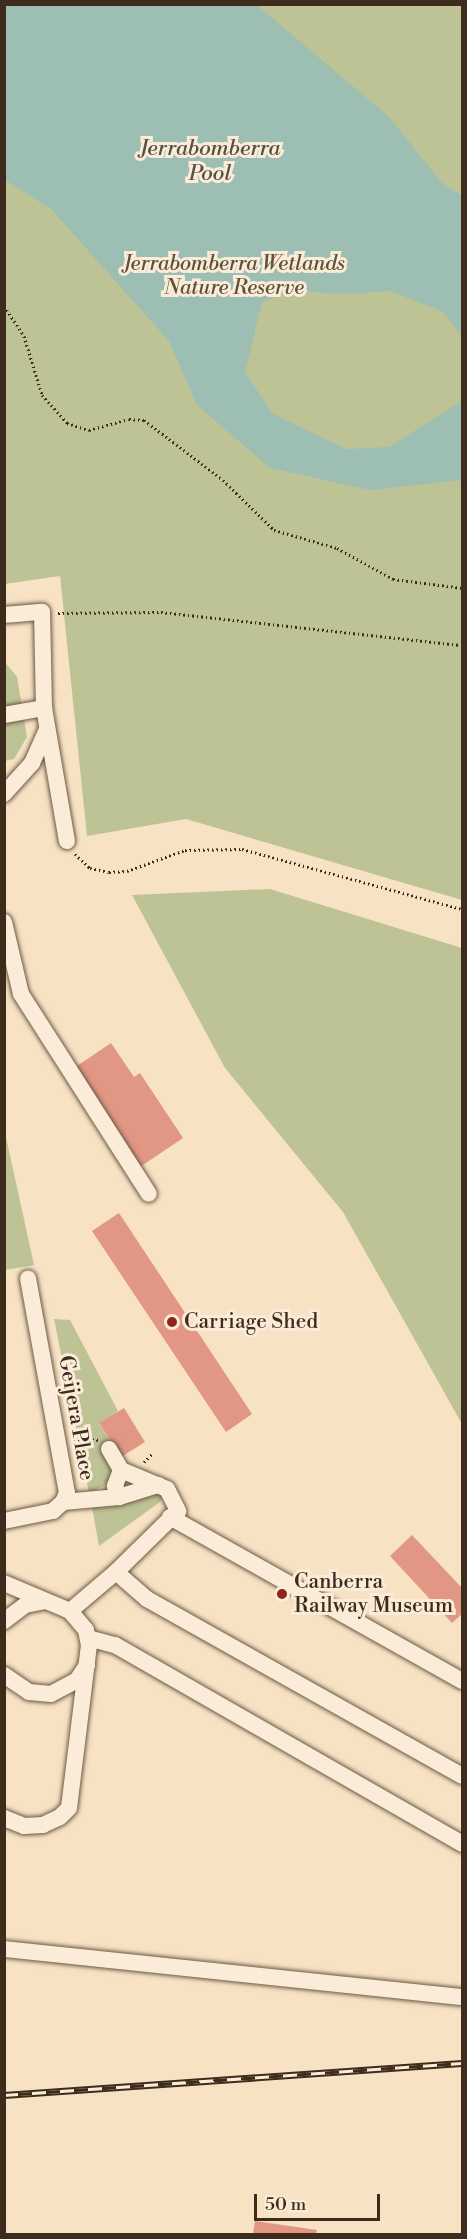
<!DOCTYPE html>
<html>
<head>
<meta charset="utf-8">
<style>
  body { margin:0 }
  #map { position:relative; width:467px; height:2239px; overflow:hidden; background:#f7e2c3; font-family:"Libre Bodoni",serif }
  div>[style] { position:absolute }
  .green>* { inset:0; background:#bdc394 }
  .water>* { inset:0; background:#9dbeb2 }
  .building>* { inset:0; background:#e19784 }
  .path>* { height:3px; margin-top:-1.5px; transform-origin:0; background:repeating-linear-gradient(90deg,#3d2c1b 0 1.5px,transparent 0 4.5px) }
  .roads { filter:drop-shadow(0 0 2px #6c5a45) drop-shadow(0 0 2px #6c5a45) }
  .minor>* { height:16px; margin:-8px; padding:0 8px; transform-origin:8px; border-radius:8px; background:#faecd8 }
  .rail>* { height:7px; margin-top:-3.5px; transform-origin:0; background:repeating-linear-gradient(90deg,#faecd8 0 14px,#3d2c1b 0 28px); box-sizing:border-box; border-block:2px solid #3d2c1b }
  .dots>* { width:16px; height:16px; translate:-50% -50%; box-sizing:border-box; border:3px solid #faecd8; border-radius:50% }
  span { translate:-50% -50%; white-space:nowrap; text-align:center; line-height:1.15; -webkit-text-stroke:6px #faecd8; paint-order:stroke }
  .park-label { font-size:21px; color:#5d5239; font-style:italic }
  .poi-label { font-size:21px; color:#3d2c1b }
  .left { translate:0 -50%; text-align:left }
  .street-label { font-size:21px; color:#3d2c1b }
  .water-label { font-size:22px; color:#555041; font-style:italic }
  .frame { position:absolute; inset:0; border:6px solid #3d2c1b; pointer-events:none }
  .scale { position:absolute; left:254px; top:2194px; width:126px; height:27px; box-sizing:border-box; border:3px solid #3d2c1b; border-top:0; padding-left:8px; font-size:18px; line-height:21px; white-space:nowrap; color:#3d2c1b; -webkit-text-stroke:4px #faecd8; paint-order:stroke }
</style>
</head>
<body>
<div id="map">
  <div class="green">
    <div style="clip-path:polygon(4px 5px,462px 5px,462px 900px,186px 819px,87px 836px,60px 576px,5px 584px)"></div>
    <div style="clip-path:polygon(4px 661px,17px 677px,27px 737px,14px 759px,5px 761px)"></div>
    <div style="clip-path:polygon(270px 889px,462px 948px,462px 1424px,343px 1212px,225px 1068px,132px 895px)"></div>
    <div style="clip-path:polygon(4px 1128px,34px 1265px,5px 1270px,4px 1270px)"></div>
    <div style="clip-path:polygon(54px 1319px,70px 1320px,118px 1411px,99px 1424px,114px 1446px,110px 1483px,89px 1493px)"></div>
    <div style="clip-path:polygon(157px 1490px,163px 1494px,160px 1502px,99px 1546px,92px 1507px)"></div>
  </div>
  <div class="water">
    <div style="clip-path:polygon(4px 5px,257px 5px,389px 117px,442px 183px,462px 196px,462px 336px,442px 311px,390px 291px,350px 294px,293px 291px,262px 302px,245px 372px,273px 414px,346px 449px,389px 447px,462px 401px,462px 480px,370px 490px,270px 468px,197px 405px,169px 341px,51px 209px,5px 180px)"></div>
  </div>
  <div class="building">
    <div style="clip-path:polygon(111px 1043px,134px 1077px,140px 1073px,183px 1138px,140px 1167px,74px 1068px)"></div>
    <div style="clip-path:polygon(119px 1213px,252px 1414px,226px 1432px,92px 1231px)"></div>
    <div style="clip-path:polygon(124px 1408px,145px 1442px,121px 1457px,99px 1423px)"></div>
    <div style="clip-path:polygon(412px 1535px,462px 1588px,462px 1614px,452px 1623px,390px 1556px)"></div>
    <div style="clip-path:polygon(255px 2221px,317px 2230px,316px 2234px,253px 2234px)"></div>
  </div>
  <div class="path">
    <div style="left:4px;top:306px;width:36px;rotate:56deg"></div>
    <div style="left:24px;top:336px;width:62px;rotate:73deg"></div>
    <div style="left:42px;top:395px;width:38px;rotate:48deg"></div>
    <div style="left:67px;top:423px;width:23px;rotate:18deg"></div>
    <div style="left:89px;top:430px;width:41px;rotate:-15.4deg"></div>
    <div style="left:129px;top:419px;width:15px;rotate:4deg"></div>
    <div style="left:144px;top:420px;width:99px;rotate:37.2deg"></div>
    <div style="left:223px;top:480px;width:71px;rotate:44.4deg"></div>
    <div style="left:274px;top:530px;width:66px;rotate:15.9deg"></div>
    <div style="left:337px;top:548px;width:64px;rotate:29deg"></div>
    <div style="left:393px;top:579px;width:70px;rotate:7.4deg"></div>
    <div style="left:58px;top:613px;width:103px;rotate:-0.6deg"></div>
    <div style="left:161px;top:612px;width:303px;rotate:6.3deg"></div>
    <div style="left:75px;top:854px;width:21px;rotate:43deg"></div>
    <div style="left:90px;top:868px;width:19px;rotate:12deg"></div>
    <div style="left:109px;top:872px;width:18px;rotate:-3deg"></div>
    <div style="left:127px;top:871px;width:62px;rotate:-19.9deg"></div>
    <div style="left:185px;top:850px;width:57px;rotate:-1deg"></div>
    <div style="left:242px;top:849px;width:228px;rotate:15.3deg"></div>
    <div style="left:74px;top:1439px;width:24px;rotate:2deg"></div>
    <div style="left:144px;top:1462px;width:13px;rotate:-45deg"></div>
  </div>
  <div class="roads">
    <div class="minor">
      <div style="left:4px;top:615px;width:38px;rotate:-5deg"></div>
      <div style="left:42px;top:612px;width:96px;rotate:88.8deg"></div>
      <div style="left:44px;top:708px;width:135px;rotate:80.2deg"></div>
      <div style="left:4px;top:715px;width:41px;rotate:-9.9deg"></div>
      <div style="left:4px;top:794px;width:42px;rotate:-47.9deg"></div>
      <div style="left:32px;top:763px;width:37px;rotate:-66deg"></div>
      <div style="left:4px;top:922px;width:74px;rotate:76.7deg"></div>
      <div style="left:21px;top:994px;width:237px;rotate:57.4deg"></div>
      <div style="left:109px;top:1449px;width:24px;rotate:60deg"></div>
      <div style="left:121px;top:1470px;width:50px;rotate:22.4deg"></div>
      <div style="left:167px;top:1489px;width:25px;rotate:63deg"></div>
      <div style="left:178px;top:1511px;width:87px;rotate:135.5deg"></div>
      <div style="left:116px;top:1572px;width:41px;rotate:41.1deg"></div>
      <div style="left:147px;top:1599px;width:361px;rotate:29.3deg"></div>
      <div style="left:121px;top:1470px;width:17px;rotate:111deg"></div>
      <div style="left:115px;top:1486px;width:12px;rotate:70deg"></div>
      <div style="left:119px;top:1497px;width:41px;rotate:-17.1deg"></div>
      <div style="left:63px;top:1502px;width:56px;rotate:-5.1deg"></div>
      <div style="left:170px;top:1517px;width:335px;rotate:29.3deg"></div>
      <div style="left:4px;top:1521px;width:50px;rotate:-11.5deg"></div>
      <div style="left:53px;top:1511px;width:13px;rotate:-42deg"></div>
      <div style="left:63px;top:1502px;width:10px;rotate:-66deg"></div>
      <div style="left:67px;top:1493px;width:218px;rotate:-100.3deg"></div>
      <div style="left:4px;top:1583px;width:72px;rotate:23deg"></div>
      <div style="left:70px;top:1611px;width:25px;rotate:50deg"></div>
      <div style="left:86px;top:1630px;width:15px;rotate:79deg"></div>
      <div style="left:89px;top:1645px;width:164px;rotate:97deg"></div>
      <div style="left:69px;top:1808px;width:13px;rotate:135deg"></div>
      <div style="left:60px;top:1817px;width:19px;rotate:155deg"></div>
      <div style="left:43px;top:1825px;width:19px;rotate:177deg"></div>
      <div style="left:24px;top:1826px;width:22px;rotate:-158deg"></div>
      <div style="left:70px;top:1611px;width:60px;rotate:-40.3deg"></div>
      <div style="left:4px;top:1621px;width:26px;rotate:-37deg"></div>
      <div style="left:25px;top:1605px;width:20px;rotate:-11deg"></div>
      <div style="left:88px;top:1638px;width:28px;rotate:15deg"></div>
      <div style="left:115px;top:1645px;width:400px;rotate:29.8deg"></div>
      <div style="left:4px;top:1675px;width:30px;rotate:34deg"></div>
      <div style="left:29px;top:1692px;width:22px;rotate:5deg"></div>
      <div style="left:51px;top:1694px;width:30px;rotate:-28deg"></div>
      <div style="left:77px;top:1680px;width:18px;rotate:-56deg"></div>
      <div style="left:4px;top:1949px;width:461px;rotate:6deg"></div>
    </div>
  </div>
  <div class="rail">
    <div style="left:4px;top:2095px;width:459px;rotate:-4deg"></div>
  </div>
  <div class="dots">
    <div style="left:172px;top:1322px;background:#8f2418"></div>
    <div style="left:282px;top:1594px;background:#8f2418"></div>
  </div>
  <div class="park-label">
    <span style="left:234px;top:276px">Jerrabomberra Wetlands<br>Nature Reserve</span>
  </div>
  <div class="poi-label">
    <span class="left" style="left:184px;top:1322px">Carriage Shed</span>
    <span class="left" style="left:294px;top:1594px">Canberra<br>Railway Museum</span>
  </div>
  <div class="street-label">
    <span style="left:76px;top:1418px;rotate:80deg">Geijera Place</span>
  </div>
  <div class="water-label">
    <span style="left:210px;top:161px">Jerrabomberra<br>Pool</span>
  </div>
  <div class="frame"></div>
  <div class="scale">50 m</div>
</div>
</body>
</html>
